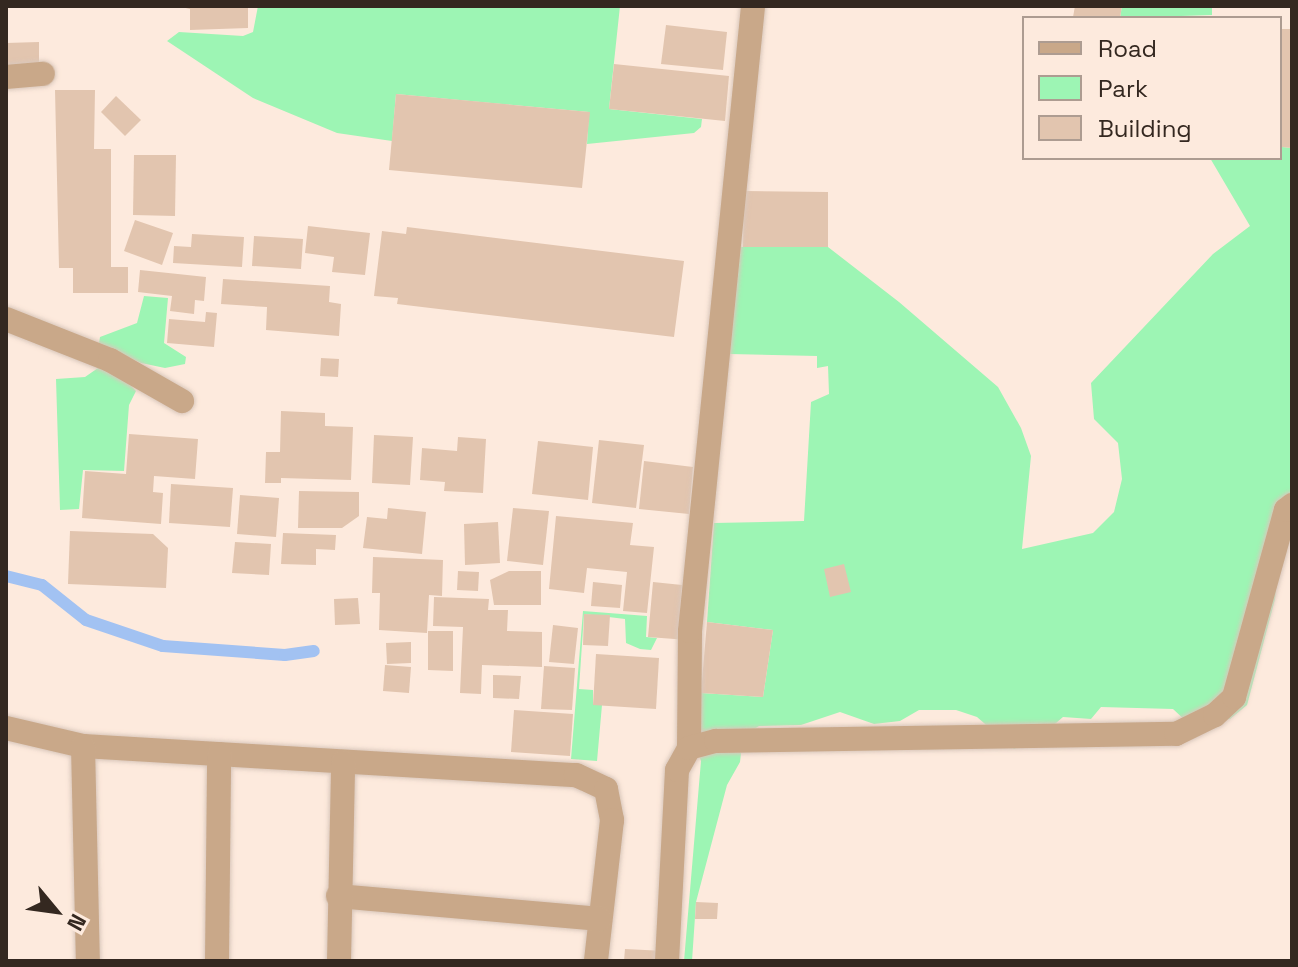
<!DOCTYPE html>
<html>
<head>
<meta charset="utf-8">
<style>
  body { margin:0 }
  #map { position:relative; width:1298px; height:967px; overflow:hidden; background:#fdeadd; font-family:"Space Grotesk",sans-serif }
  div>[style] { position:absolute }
  .green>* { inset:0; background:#9df5b4 }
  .stream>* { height:12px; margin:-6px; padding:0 6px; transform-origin:6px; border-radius:6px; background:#a2c2f2 }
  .building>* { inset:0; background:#e2c5af }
  .roads { filter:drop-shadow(0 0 2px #d9c7bb) drop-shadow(0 0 2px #d9c7bb) }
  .minor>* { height:24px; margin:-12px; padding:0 12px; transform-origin:12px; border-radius:12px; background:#c9a889 }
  span { translate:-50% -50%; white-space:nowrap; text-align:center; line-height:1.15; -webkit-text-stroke:7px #fdeadd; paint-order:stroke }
  .frame { position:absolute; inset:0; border:8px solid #342820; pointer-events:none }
  .legend { position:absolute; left:1022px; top:16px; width:260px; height:144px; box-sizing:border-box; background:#fdeadd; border:2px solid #ad9c91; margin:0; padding:10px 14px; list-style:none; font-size:24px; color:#342820 }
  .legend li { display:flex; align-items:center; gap:16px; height:40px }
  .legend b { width:40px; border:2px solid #ad9c91 }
  .north { position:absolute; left:16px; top:871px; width:80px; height:80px; -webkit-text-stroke:6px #fdeadd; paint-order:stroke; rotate:119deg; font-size:22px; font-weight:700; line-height:32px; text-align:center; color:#342820 }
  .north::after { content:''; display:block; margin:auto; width:28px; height:36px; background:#342820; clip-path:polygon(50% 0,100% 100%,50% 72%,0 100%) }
</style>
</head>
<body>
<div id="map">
  <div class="green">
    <div style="clip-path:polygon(258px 6px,620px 6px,609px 109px,702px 119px,701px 127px,694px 133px,587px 144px,589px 112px,396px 94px,392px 141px,337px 133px,253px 98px,167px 41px,179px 32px,243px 36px,253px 32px)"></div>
    <div style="clip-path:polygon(1122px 6px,1212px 6px,1212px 15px,1120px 18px)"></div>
    <div style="clip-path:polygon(1280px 119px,1282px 147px,1292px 148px,1292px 523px,1280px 552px,1275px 599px,1247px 705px,1230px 719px,1188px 723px,1173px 709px,1101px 707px,1091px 719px,1063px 717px,1034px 742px,1014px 749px,977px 717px,956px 710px,919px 710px,900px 721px,874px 724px,840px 712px,801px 725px,759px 726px,743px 736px,740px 762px,727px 785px,696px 902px,692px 961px,684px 961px,701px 761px,692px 734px,701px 693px,763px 697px,773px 630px,707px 622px,714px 523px,804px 521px,811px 402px,829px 394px,828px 366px,817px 368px,817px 356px,730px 354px,736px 247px,828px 247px,899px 302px,998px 387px,1021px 428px,1031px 456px,1022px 549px,1093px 533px,1114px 512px,1122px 479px,1118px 443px,1094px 419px,1091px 383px,1213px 254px,1250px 226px,1210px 158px,1280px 158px)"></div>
    <div style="clip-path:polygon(144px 296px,168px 298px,164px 343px,186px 357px,185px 364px,165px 368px,141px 363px,99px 343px,100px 337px,137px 323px)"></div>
    <div style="clip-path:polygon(98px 368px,117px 371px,136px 391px,129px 405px,124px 471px,83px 470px,79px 509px,60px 510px,56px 379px,85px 377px)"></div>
    <div style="clip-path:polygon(583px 611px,647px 616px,646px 637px,657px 638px,651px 650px,640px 649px,626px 643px,625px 619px,584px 614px,579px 689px,593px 690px,593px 704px,602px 705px,597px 761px,571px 759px)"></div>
  </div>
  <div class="stream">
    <div style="left:6px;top:576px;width:37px;rotate:14deg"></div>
    <div style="left:42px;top:585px;width:56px;rotate:38.5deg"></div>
    <div style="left:86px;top:620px;width:81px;rotate:18.7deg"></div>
    <div style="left:163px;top:646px;width:122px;rotate:4.2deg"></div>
    <div style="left:285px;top:655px;width:29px;rotate:-8deg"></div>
  </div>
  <div class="building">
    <div style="clip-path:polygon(177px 6px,248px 6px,248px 28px,190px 30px,190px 9px)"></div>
    <div style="clip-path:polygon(1075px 6px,1122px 6px,1120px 18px,1073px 17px)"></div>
    <div style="clip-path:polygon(666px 25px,727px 32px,723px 70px,661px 64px)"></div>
    <div style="clip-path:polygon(1280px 29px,1292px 29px,1292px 148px,1282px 147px)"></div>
    <div style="clip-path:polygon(39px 42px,39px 66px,6px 67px,6px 43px)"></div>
    <div style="clip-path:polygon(614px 64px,729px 76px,725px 121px,609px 109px)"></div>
    <div style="clip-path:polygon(55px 90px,95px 90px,94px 149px,111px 149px,111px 267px,128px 267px,128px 293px,73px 293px,73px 268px,59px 268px)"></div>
    <div style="clip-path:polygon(396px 94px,590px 112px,582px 188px,389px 170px)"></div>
    <div style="clip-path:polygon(116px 96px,141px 120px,125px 136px,101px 112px)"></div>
    <div style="clip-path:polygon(134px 155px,176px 155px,175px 216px,133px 215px)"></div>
    <div style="clip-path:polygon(744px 191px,828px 192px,828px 247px,743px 247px)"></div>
    <div style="clip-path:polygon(135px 220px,173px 233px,162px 265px,124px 251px)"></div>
    <div style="clip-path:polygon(308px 226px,370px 233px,365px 275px,332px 272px,334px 257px,305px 253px)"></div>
    <div style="clip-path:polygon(407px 227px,684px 261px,674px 337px,397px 304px,398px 298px,374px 296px,382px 231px,406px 234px)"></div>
    <div style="clip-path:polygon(192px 234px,244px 237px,242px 267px,173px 263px,174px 246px,191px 247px)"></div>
    <div style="clip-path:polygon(254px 236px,303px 239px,301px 269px,252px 266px)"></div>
    <div style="clip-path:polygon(140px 270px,206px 277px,204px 301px,195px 300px,194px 314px,170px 311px,172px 296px,138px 292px)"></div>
    <div style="clip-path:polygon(223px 279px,330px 286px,329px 302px,341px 304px,339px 336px,266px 330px,267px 307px,221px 304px)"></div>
    <div style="clip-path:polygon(206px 312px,217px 313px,214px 347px,167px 343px,169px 319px,205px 322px)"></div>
    <div style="clip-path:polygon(321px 358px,339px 359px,338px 377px,320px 376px)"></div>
    <div style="clip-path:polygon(281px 411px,325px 413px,325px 426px,353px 427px,351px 480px,281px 478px,281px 483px,265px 483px,266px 452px,280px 452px)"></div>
    <div style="clip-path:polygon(129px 434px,198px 439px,195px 479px,154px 476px,153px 492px,163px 493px,161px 524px,82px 518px,85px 471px,126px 474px)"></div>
    <div style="clip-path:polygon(374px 435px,413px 437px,410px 485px,372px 483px)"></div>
    <div style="clip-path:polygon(458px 437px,486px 439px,483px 493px,444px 491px,445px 482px,420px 480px,422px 448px,457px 451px)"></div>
    <div style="clip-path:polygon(599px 440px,644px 445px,636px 508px,592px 503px)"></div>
    <div style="clip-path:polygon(538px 441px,593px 447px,588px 500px,532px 494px)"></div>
    <div style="clip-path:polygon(644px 461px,693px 467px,689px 514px,639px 509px)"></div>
    <div style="clip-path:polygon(171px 484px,233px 488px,230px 527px,169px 523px)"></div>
    <div style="clip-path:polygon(299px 491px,359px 492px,359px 516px,342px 528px,298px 528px)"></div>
    <div style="clip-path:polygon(240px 495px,279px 498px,276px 537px,237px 534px)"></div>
    <div style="clip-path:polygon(388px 508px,426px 512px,422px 554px,363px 548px,367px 517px,387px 519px)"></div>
    <div style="clip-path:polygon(513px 508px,549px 511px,543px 565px,507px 561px)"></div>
    <div style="clip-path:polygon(556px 516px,633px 523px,630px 545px,654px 547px,647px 613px,623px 611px,627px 572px,587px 568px,584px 593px,549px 589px)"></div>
    <div style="clip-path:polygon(498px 522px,500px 563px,465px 565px,464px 524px)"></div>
    <div style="clip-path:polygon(70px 531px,153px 534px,168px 548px,166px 588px,68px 584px)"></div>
    <div style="clip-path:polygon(283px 533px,336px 535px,335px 550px,316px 549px,316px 565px,281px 564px)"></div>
    <div style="clip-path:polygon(235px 542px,271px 544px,269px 575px,232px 573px)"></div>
    <div style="clip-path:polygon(373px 557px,443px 560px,442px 596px,429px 595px,427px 633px,379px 630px,380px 593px,372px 593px)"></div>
    <div style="clip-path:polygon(844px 564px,851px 592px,830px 597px,824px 569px)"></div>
    <div style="clip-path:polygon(458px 571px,479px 572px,478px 591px,457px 590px)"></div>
    <div style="clip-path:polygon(509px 571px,541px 571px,541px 605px,494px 605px,490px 580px)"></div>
    <div style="clip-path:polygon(593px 582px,622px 585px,620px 608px,591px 606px)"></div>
    <div style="clip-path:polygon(653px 582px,682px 585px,680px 612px,701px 641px,648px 637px)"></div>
    <div style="clip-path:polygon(434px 597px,489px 599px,488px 610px,508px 610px,507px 631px,542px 632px,542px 667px,482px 665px,481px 694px,460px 693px,463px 627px,433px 626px)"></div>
    <div style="clip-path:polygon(358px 598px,360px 624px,335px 625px,334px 599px)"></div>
    <div style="clip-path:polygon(584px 614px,610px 615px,608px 646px,583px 645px)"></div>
    <div style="clip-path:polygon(707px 622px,773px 630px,763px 697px,701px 693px)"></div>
    <div style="clip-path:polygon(553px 625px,578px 628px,574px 664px,549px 662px)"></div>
    <div style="clip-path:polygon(428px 631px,453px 631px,453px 671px,428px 670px)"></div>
    <div style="clip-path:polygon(411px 642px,411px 663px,387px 664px,386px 643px)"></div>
    <div style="clip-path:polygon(596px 654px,659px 658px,656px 709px,593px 705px)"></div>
    <div style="clip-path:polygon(385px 665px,411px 667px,409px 693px,383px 691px)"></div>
    <div style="clip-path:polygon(544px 666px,575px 668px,572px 710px,541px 709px)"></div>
    <div style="clip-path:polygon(493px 675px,521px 676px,519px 699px,493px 698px)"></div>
    <div style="clip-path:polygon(514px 710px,573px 714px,570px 756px,511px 752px)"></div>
    <div style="clip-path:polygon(696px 902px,718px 903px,717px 919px,695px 919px)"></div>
    <div style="clip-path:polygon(625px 949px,665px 951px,664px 961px,624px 961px)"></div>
  </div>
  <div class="roads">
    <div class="minor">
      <div style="left:6px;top:77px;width:37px;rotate:-5deg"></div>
      <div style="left:6px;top:319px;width:112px;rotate:21.5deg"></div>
      <div style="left:110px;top:360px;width:83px;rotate:29.7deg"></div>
      <div style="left:6px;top:728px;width:79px;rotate:13.2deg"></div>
      <div style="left:83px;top:746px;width:494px;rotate:3.4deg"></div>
      <div style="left:576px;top:775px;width:33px;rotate:25deg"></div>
      <div style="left:606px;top:789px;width:32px;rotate:79deg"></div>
      <div style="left:612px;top:820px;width:142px;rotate:96.5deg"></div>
      <div style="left:83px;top:746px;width:215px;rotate:88.7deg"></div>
      <div style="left:689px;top:748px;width:117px;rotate:-89.5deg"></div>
      <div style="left:690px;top:631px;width:628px;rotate:-84.24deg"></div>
      <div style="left:338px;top:896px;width:263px;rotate:5deg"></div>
      <div style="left:217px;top:961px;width:207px;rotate:-89.4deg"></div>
      <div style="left:339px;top:961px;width:199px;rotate:-88.8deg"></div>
      <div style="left:667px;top:961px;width:191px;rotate:-87deg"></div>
      <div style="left:677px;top:770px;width:25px;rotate:-61deg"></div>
      <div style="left:689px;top:748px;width:28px;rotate:-15deg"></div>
      <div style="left:716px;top:741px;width:460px;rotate:-0.9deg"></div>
      <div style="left:1176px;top:734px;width:43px;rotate:-26deg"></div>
      <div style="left:1215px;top:715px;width:26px;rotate:-43deg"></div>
      <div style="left:1234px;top:697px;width:194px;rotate:-74.5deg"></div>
      <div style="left:1286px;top:510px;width:8px;rotate:-40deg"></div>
    </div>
  </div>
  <div class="frame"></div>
  <ul class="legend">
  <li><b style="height:10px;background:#c9a889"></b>Road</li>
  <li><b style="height:22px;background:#9df5b4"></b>Park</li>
  <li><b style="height:22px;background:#e2c5af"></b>Building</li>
  </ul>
  <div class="north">N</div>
</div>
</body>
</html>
